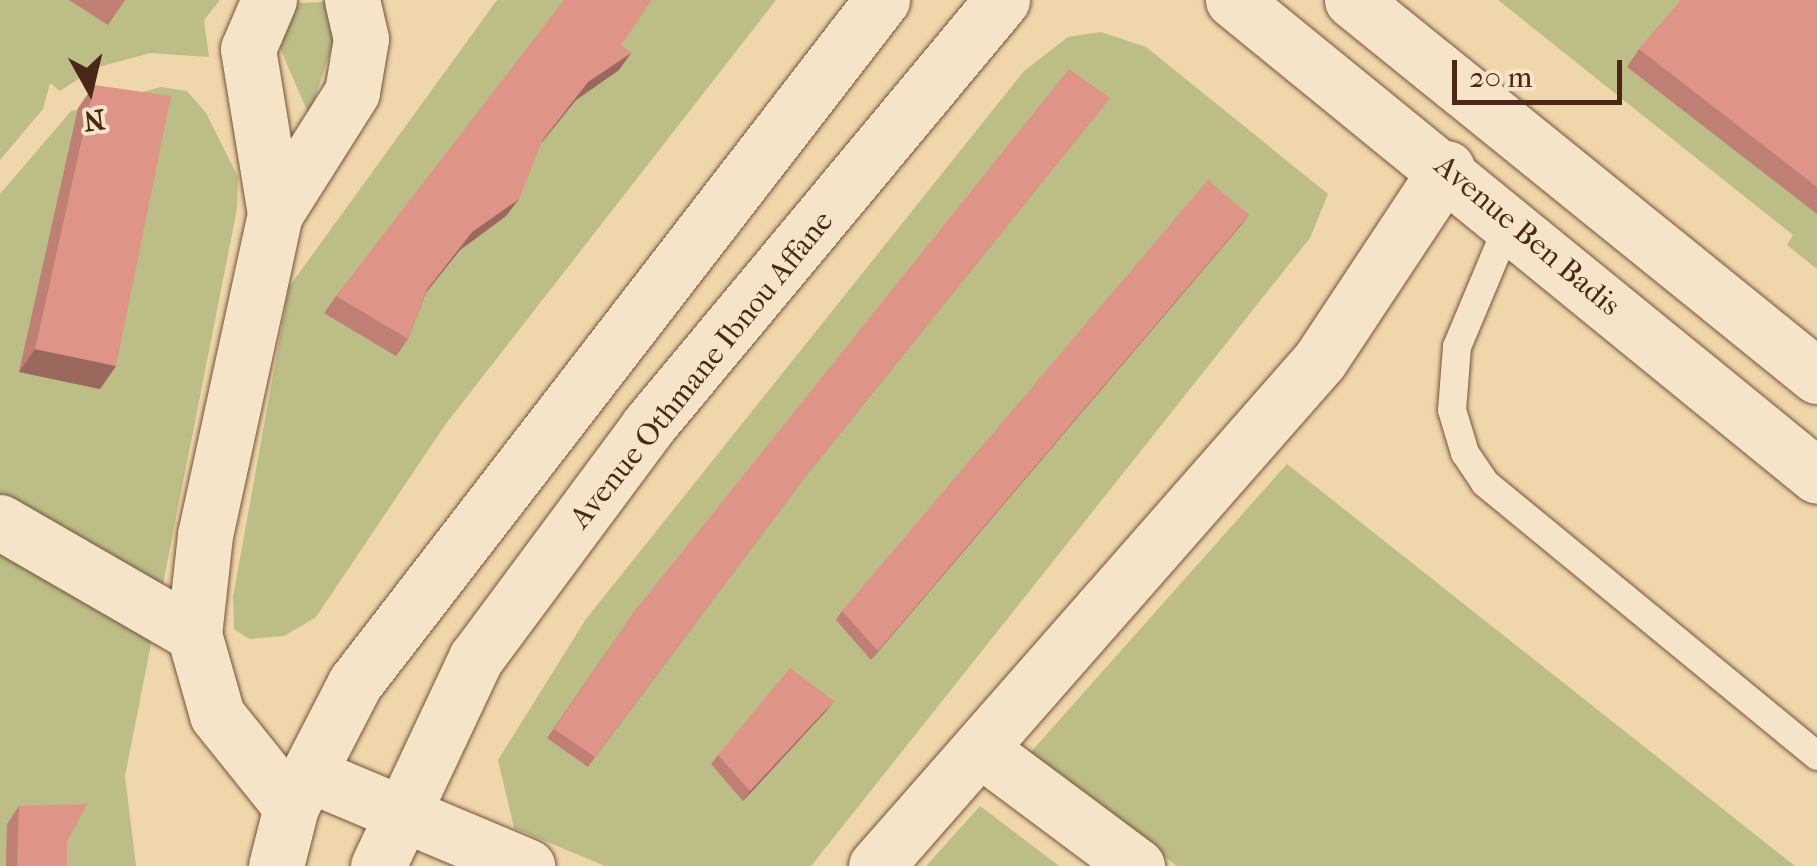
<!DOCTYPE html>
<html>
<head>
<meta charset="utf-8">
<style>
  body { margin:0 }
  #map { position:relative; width:1817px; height:866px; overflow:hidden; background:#f0d6ab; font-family:"IM FELL French Canon",serif }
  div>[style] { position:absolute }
  .green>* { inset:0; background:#bcbd87 }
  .roads { filter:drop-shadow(0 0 2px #74533b) drop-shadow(0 0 2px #74533b) }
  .service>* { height:28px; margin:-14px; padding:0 14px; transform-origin:14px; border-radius:14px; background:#f5e4c8 }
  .minor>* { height:55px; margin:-27.5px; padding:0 27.5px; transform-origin:27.5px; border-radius:27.5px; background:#f5e4c8 }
  .secondary>* { height:55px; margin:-27.5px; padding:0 27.5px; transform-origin:27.5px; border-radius:27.5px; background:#f5e4c8 }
  .wall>* { inset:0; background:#bf7f74 }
  .shaded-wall>* { inset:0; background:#9b685e }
  .building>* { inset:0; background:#de9487 }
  span { translate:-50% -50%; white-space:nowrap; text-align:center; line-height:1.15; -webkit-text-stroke:10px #f5e4c8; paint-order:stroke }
  .street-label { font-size:30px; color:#4a2716 }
  .north { position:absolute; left:40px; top:40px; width:100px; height:100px; -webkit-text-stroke:8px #f5e4c8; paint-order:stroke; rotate:172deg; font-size:28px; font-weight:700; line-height:40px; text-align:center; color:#4a2716 }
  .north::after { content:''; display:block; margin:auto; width:35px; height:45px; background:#4a2716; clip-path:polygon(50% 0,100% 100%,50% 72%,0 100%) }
  .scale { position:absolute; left:1452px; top:60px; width:170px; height:45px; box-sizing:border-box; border:5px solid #4a2716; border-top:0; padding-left:12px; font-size:30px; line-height:35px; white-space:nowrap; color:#4a2716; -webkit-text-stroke:8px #f5e4c8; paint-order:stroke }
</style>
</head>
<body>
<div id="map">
  <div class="green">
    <div style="clip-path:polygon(0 0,220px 0,204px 20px,209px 57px,150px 53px,95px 68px,60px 91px,50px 83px,43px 109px,0 160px)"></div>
    <div style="clip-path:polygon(497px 0,776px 0,445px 425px,316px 617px,284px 636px,249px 639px,234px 629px,233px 597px,289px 287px)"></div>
    <div style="clip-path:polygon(1498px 0,1817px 0,1817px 269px,1787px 245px,1793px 235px)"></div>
    <div style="clip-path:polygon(327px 2px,337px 32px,309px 115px,280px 48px,298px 3px)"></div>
    <div style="clip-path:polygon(1101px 32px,1146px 47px,1328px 194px,1310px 238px,811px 866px,605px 866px,514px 828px,498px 760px,586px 619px,1024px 71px,1068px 37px)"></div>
    <div style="clip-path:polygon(161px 87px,187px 91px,206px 113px,238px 177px,237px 209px,125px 776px,136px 866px,0 866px,0 194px,71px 111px)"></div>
    <div style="clip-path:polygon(1287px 464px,1795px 866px,1177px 866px,1030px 753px)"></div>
    <div style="clip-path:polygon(980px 806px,1059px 866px,926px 866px)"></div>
  </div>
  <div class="roads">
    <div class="service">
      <div style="left:1509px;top:223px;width:134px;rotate:112.8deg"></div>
      <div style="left:1457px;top:347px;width:63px;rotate:94.5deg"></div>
      <div style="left:1452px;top:410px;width:45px;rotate:73.2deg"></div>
      <div style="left:1465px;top:453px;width:36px;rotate:56deg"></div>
      <div style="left:1485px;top:483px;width:430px;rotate:39.4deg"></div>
    </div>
    <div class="minor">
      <div style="left:269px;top:0;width:53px;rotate:113.2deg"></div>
      <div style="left:248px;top:49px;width:167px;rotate:80.7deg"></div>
      <div style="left:275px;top:214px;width:329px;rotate:102.3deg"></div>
      <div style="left:205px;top:535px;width:100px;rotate:96.3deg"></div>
      <div style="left:194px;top:634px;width:84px;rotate:74.1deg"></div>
      <div style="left:217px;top:715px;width:118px;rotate:51.2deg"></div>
      <div style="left:275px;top:214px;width:144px;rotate:-57.7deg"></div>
      <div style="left:352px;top:92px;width:54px;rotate:-80.4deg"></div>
      <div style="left:361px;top:39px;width:40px;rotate:-103deg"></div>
      <div style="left:0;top:522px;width:224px;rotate:30deg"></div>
      <div style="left:984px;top:752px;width:191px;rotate:36.7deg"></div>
      <div style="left:308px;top:774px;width:238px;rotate:22.8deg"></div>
      <div style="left:876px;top:866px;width:673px;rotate:-48.73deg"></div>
      <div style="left:1320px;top:360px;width:230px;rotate:-56.5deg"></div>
    </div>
    <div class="secondary">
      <div style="left:1233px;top:0;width:753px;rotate:39.18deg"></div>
      <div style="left:1352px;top:0;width:598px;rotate:38.96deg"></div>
      <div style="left:276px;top:866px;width:61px;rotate:-75.7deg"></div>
      <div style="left:291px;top:807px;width:140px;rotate:-62.7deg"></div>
      <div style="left:355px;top:683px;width:863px;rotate:-52.35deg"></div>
      <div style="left:378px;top:866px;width:230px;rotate:-64.8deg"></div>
      <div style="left:476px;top:658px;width:289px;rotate:-53.4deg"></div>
      <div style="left:648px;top:426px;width:554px;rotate:-50.27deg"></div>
    </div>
  </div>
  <div class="wall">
    <div style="clip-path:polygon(69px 0,125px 0,108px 25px)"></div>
    <div style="clip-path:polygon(1817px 0,1817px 214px,1627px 67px,1639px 49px)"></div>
    <div style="clip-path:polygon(621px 45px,631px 53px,619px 70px,576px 100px,541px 143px,506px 216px,460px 250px,426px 293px,408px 339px,396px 356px,324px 313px,336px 296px)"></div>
    <div style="clip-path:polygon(94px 85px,116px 366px,100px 389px,19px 372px,78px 108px)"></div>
    <div style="clip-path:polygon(1110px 98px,805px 477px,588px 767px,547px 738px,637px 608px)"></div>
    <div style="clip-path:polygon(1249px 215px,1242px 224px,871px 660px,836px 620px,842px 611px)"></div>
    <div style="clip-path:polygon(827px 710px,743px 801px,711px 764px,718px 755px)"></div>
    <div style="clip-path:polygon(19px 806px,67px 842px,67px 866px,6px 866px,7px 824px)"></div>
  </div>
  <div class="shaded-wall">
    <div style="clip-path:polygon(631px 53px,619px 70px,576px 100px,531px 156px,588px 82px)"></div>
    <div style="clip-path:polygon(519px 199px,506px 216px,460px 250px,415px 306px,472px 232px)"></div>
    <div style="clip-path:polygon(1249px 215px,1242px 224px,871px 660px,878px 651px)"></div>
    <div style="clip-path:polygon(35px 349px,116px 366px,100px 389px,19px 372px)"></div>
    <div style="clip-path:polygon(834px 701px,827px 710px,743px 801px,750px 791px)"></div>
  </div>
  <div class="building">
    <div style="clip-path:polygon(564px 0,652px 0,621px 45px,631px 53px,588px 82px,543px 139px,519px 199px,472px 232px,427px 289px,408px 339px,336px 296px)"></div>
    <div style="clip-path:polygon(1681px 0,1817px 0,1817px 187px,1639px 49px)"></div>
    <div style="clip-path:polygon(1069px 69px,1110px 98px,812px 468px,595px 757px,554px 729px,637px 608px)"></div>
    <div style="clip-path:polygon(94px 85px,171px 96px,116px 366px,35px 349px)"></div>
    <div style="clip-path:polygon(1208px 180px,1249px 215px,878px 651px,842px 611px)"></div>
    <div style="clip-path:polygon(790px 668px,834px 701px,750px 791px,718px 755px)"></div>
    <div style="clip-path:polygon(87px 804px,67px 842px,67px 866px,17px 866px,19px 806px)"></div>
  </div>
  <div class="street-label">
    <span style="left:1527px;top:236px;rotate:40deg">Avenue Ben Badis</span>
    <span style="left:702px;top:370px;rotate:-51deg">Avenue Othmane Ibnou Affane</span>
  </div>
  <div class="north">N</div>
  <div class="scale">20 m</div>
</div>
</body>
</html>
